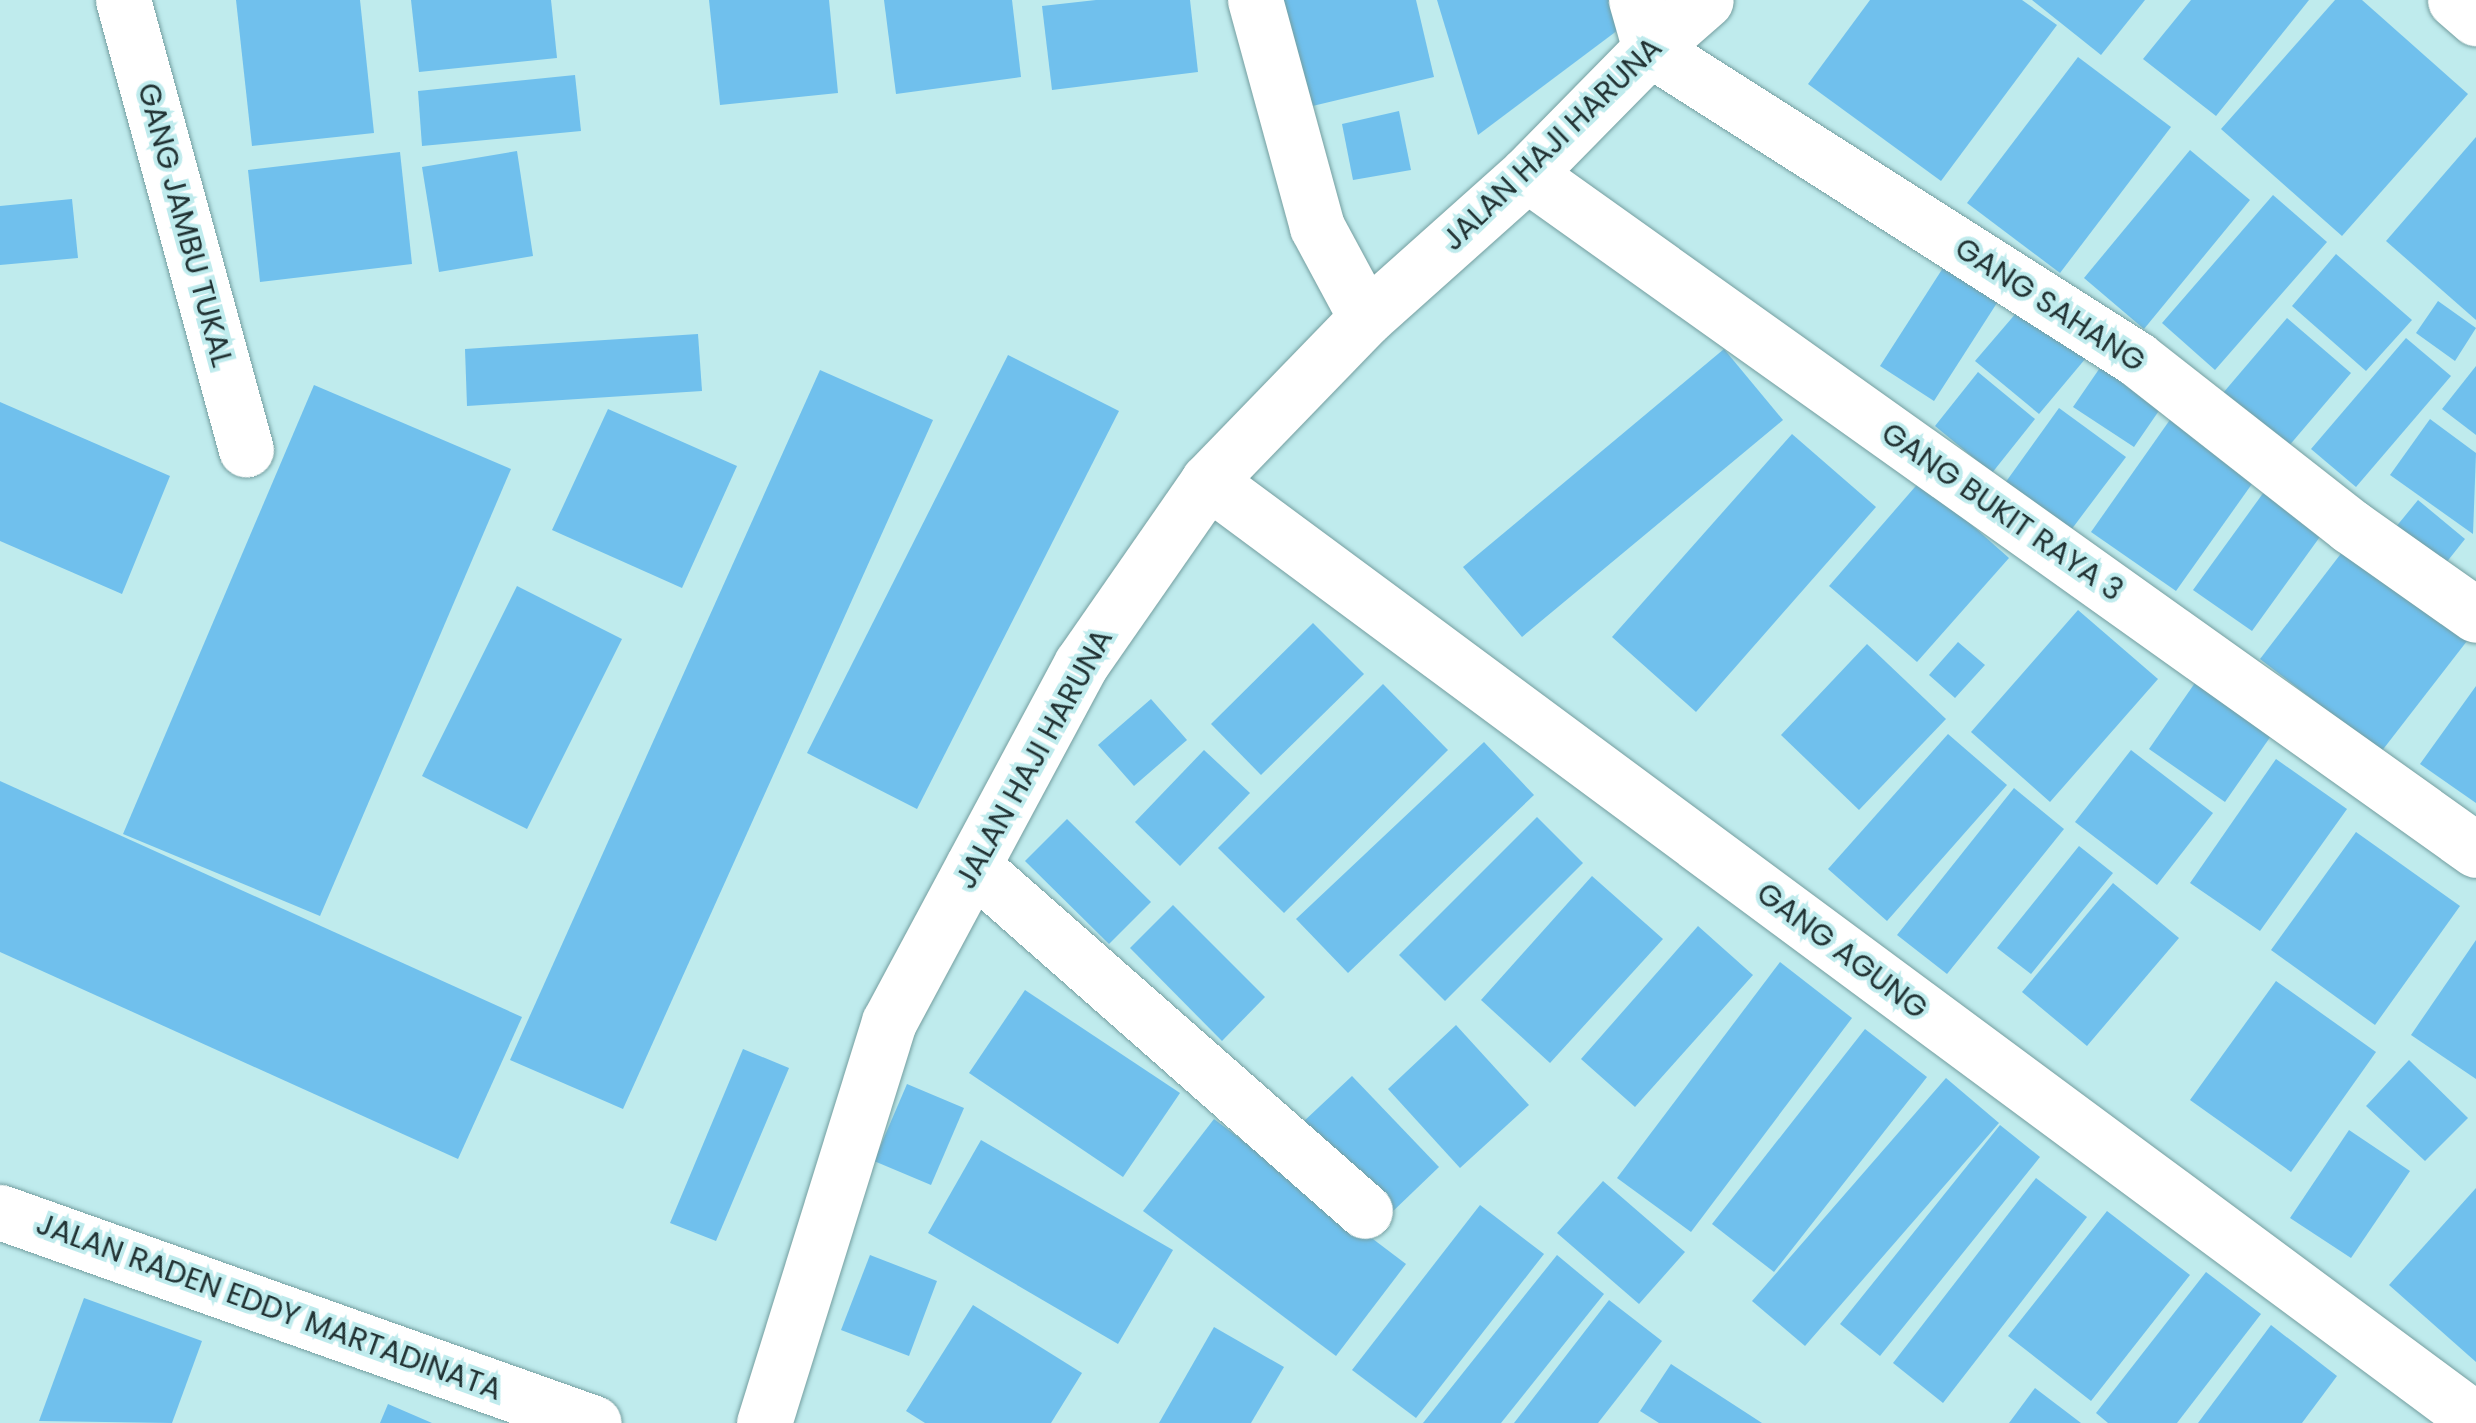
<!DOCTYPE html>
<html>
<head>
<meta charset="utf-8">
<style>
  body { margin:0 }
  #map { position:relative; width:2476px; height:1423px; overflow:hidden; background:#bfebed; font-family:Poppins,sans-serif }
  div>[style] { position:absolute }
  .building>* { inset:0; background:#70c0ed }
  .roads { filter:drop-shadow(0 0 2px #749ea0) drop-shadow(0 0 2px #749ea0) }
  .minor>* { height:55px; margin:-27.5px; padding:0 27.5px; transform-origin:27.5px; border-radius:27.5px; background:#fff }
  span { translate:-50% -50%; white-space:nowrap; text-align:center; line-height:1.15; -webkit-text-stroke:8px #bfebed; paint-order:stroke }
  .street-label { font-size:30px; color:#223334 }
</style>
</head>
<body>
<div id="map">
  <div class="building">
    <div style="clip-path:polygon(236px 0,360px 0,374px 133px,252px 146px)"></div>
    <div style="clip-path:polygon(411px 0,551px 0,557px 58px,419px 72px)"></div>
    <div style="clip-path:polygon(709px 0,829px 0,838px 93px,720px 105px)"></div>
    <div style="clip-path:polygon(884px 0,1012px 0,1021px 77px,896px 94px)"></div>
    <div style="clip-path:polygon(1096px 0,1190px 0,1198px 72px,1052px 90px,1042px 6px)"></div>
    <div style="clip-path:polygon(1276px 0,1416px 0,1434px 77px,1300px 109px)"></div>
    <div style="clip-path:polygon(1437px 0,1609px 0,1618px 30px,1478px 135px)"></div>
    <div style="clip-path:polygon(1870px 0,2022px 0,2057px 25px,1941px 181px,1808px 84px)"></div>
    <div style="clip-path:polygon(2032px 0,2145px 0,2101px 55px)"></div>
    <div style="clip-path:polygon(2191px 0,2309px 0,2216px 116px,2143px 59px)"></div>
    <div style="clip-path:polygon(2335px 0,2362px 0,2468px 94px,2342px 236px,2221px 129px)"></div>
    <div style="clip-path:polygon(2078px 57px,2171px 127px,2060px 273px,1967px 203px)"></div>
    <div style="clip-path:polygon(575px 75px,581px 131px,422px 146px,418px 91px)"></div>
    <div style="clip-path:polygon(1399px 111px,1411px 170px,1353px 180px,1342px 124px)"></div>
    <div style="clip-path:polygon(2476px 137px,2476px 320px,2386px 241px)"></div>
    <div style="clip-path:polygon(2190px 150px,2250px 200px,2144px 329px,2084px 278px)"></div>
    <div style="clip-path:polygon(517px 151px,533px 256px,439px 272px,422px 167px)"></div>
    <div style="clip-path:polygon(400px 152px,412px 264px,260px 282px,248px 170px)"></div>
    <div style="clip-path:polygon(2273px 195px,2327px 242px,2215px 370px,2162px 323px)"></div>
    <div style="clip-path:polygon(72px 199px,78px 258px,0 265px,0 206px)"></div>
    <div style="clip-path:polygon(2336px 254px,2412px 320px,2366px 371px,2292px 306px)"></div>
    <div style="clip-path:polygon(1950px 257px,2004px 292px,1934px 401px,1880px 366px)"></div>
    <div style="clip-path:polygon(2029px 298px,2091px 352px,2039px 414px,1975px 361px)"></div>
    <div style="clip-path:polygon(2438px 301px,2476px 328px,2455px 361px,2416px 333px)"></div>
    <div style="clip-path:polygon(2287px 318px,2351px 373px,2288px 447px,2223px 393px)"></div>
    <div style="clip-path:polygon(698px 334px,702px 391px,467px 406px,465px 349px)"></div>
    <div style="clip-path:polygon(2406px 338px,2451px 376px,2356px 487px,2311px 449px)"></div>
    <div style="clip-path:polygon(1724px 349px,1783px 420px,1522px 637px,1463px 567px)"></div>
    <div style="clip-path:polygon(1008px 355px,1119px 411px,917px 809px,807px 753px)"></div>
    <div style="clip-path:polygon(2106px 359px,2167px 399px,2134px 447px,2073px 407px)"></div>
    <div style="clip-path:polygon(2476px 366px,2476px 435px,2442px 409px)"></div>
    <div style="clip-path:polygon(820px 370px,933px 420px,623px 1109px,510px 1060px)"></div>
    <div style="clip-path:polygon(1978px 372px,2035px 419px,1992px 473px,1935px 426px)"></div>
    <div style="clip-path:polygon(314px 385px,511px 469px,320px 916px,123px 834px)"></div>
    <div style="clip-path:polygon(0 402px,170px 476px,122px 594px,0 541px)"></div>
    <div style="clip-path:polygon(2059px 408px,2126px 457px,2065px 538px,2000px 490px)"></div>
    <div style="clip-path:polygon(608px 409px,737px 466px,682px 588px,552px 530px)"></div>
    <div style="clip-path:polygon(2174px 414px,2259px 474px,2176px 591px,2091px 532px)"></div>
    <div style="clip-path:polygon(2430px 419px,2476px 453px,2473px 534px,2390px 475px)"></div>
    <div style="clip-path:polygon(1792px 434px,1876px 507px,1696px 712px,1612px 637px)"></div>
    <div style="clip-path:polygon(1921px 480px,2009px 558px,1917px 662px,1829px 586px)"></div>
    <div style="clip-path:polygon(2269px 485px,2327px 527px,2252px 631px,2193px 590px)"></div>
    <div style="clip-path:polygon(2418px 500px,2465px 539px,2434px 578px,2386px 539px)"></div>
    <div style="clip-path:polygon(2346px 547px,2467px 641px,2381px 752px,2260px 659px)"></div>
    <div style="clip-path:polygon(517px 586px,622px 639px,527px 829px,422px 776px)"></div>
    <div style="clip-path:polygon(2078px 610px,2158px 679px,2050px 802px,1971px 732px)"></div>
    <div style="clip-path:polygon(1313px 623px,1364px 674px,1261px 775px,1211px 724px)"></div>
    <div style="clip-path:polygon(1958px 642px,1985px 665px,1955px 698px,1929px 675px)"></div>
    <div style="clip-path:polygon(1867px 644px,1946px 719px,1859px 810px,1781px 735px)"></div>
    <div style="clip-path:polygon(2197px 680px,2273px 733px,2225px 802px,2149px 749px)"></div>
    <div style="clip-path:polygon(1383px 684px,1448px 750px,1284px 913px,1218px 848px)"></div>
    <div style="clip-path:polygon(2476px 686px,2476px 803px,2420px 764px)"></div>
    <div style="clip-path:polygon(1151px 699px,1187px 740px,1134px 786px,1098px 745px)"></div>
    <div style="clip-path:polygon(1948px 734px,2007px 785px,1887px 921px,1828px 869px)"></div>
    <div style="clip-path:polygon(1484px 742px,1534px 795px,1348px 973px,1296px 919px)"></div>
    <div style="clip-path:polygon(1204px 750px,1250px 793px,1180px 866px,1135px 822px)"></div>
    <div style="clip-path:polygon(2131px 750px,2213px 813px,2157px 885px,2075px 822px)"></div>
    <div style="clip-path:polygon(2276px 759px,2347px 809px,2260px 931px,2190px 883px)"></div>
    <div style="clip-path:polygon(0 781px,522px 1017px,458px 1159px,0 952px)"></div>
    <div style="clip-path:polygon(2014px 788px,2064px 829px,1947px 974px,1897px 935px)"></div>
    <div style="clip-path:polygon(1537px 817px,1583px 863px,1445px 1001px,1399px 955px)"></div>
    <div style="clip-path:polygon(1067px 819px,1151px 902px,1109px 944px,1025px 861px)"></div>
    <div style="clip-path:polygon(2356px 832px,2460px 906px,2375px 1025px,2271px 950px)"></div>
    <div style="clip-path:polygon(2079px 846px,2113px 873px,2031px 974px,1997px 948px)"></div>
    <div style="clip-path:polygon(1592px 876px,1663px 939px,1550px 1063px,1481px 1000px)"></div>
    <div style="clip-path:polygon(2113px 883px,2179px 938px,2087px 1046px,2022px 992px)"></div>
    <div style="clip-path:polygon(1173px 905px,1265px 997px,1222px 1041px,1130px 948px)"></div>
    <div style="clip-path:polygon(1698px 926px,1753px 975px,1635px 1107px,1581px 1059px)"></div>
    <div style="clip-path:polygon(2476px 940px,2476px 1079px,2411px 1035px)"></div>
    <div style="clip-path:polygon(1780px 962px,1852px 1018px,1691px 1232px,1617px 1178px)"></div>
    <div style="clip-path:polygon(2276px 981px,2376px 1052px,2291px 1172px,2190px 1100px)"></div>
    <div style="clip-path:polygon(1025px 990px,1180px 1093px,1123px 1177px,969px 1073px)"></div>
    <div style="clip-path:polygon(1456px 1025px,1529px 1105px,1460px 1168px,1388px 1089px)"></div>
    <div style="clip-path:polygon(1865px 1029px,1927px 1077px,1774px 1272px,1712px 1224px)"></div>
    <div style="clip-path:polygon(743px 1049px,789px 1068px,716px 1241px,670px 1223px)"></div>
    <div style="clip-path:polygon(2409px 1060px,2468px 1118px,2425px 1161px,2366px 1106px)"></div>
    <div style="clip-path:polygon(1352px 1076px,1439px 1167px,1389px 1215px,1302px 1123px)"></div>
    <div style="clip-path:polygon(1946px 1078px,1999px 1123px,1805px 1346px,1752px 1301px)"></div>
    <div style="clip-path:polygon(907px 1084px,964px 1108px,931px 1185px,874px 1161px)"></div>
    <div style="clip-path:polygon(1214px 1119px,1406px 1264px,1336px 1356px,1143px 1211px)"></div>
    <div style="clip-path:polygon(2000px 1125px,2040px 1157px,1880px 1356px,1840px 1324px)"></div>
    <div style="clip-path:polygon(2349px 1130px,2410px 1171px,2351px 1258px,2290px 1218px)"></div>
    <div style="clip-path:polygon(981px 1140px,1173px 1250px,1118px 1344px,928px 1233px)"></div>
    <div style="clip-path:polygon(2036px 1178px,2087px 1217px,1943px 1403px,1893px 1363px)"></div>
    <div style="clip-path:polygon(1603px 1181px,1685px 1252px,1639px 1304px,1557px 1233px)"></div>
    <div style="clip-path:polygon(2476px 1188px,2476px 1362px,2389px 1285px)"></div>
    <div style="clip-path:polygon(1480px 1205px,1544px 1254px,1416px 1418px,1352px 1370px)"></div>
    <div style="clip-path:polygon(2107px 1211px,2190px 1275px,2091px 1401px,2008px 1336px)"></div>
    <div style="clip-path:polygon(870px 1255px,937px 1281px,909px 1356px,841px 1330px)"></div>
    <div style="clip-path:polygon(1557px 1255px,1604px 1294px,1501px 1423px,1423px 1423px)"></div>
    <div style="clip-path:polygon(2206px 1272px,2261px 1314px,2177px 1423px,2108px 1423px,2096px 1413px)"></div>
    <div style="clip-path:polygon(84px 1298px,202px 1341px,172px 1423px,39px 1421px)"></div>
    <div style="clip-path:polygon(1609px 1300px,1662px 1341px,1598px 1423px,1514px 1423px)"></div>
    <div style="clip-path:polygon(973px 1305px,1082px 1373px,1051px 1423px,925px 1423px,906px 1411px)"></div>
    <div style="clip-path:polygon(2271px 1325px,2337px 1376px,2302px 1423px,2198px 1423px)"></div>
    <div style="clip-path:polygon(1214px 1327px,1284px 1367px,1251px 1423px,1159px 1423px)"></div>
    <div style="clip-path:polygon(1671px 1364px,1762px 1423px,1659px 1423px,1640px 1411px)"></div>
    <div style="clip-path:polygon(2035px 1388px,2081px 1423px,2009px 1423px)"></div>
    <div style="clip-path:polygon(388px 1404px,432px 1423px,380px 1423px)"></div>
  </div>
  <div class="roads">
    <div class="minor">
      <div style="left:123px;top:0;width:466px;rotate:74.7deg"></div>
      <div style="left:1255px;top:0;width:235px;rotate:74.7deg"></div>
      <div style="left:1317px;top:227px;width:103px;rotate:61.7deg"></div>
      <div style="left:1636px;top:0;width:51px;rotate:74.1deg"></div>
      <div style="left:1650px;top:49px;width:577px;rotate:32.48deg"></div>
      <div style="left:2137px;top:359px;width:271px;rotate:38.1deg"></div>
      <div style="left:2350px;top:526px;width:154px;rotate:35.2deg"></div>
      <div style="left:2455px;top:0;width:28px;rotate:41deg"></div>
      <div style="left:1527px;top:174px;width:1165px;rotate:35.46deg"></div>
      <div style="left:1208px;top:481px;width:1578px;rotate:36.52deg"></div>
      <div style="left:973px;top:866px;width:522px;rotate:41.35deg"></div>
      <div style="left:0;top:1212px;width:630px;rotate:19.56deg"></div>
      <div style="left:764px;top:1423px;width:420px;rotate:-72.7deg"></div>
      <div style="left:889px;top:1022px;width:406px;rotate:-61.8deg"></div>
      <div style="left:1081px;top:664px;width:223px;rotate:-55.2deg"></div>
      <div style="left:1208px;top:481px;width:227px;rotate:-45.9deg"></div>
      <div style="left:1366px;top:318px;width:216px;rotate:-41.8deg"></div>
      <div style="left:1527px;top:174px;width:175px;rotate:-45.5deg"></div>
      <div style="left:1650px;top:49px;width:74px;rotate:-41.2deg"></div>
    </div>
  </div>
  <div class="street-label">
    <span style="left:1552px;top:144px;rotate:-44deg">JALAN HAJI HARUNA</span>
    <span style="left:185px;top:225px;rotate:75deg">GANG JAMBU TUKAL</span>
    <span style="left:2050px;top:305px;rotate:33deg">GANG SAHANG</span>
    <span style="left:2002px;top:512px;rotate:35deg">GANG BUKIT RAYA 3</span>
    <span style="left:1034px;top:759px;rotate:-61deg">JALAN HAJI HARUNA</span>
    <span style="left:1842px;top:951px;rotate:37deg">GANG AGUNG</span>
    <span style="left:269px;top:1307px;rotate:20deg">JALAN RADEN EDDY MARTADINATA</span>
  </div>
</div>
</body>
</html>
